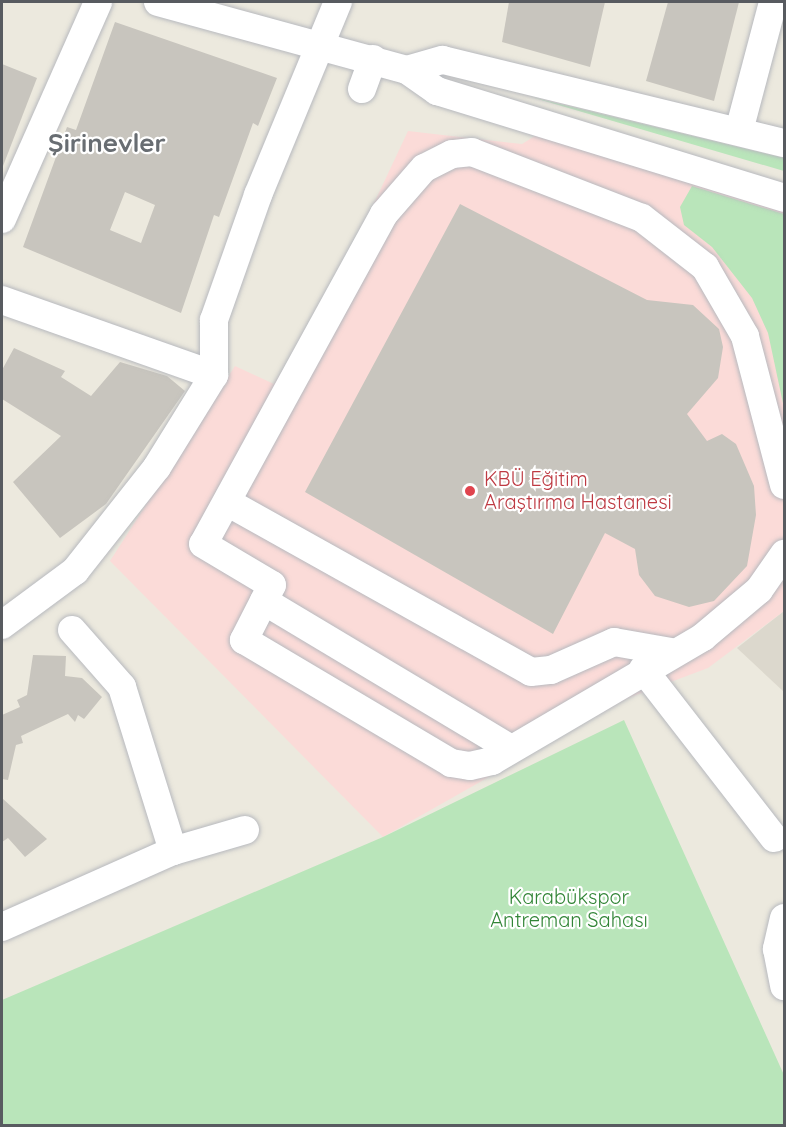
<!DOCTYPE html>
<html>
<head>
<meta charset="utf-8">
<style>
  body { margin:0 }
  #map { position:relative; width:786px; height:1127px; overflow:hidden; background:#ece9de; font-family:Quicksand,sans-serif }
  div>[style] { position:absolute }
  .education>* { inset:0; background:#dcd8cd }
  .medical>* { inset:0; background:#fbdbd8 }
  .green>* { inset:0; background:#b9e5ba }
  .building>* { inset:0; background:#c8c5be }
  .roads { filter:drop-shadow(0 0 2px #b7b9be) drop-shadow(0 0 2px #b7b9be) }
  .minor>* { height:28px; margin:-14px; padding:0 14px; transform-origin:14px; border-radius:14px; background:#fff }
  .dots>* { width:16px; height:16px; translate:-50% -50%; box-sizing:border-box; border:3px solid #fff; border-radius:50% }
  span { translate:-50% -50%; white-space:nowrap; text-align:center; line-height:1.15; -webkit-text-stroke:4.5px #fff; paint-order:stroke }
  .health-label { font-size:20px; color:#be3a42 }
  .left { translate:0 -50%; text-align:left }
  .park-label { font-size:20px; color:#328537 }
  .district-label { font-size:26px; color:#686d72; font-weight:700 }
  .frame { position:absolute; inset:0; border:3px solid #585b60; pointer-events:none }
</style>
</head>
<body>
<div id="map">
  <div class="education">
    <div style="clip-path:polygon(784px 611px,784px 692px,737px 648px)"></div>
  </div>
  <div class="medical">
    <div style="clip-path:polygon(550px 127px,784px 210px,784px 611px,708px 668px,628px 698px,383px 837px,110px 561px,235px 366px,274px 384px,335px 286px,408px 131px,522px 144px)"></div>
  </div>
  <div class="green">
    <div style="clip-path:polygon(531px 97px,784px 158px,784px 171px)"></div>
    <div style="clip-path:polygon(692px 186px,784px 214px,784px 408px,768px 333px,752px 298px,712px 247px,684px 225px,680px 207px)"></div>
    <div style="clip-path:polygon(624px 720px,784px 1075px,784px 1125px,2px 1125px,2px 1000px,383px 837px)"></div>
  </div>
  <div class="building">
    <div style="clip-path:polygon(509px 2px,605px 2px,590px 67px,502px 42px)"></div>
    <div style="clip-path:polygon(668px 2px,739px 2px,714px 101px,646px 81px)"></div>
    <div style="clip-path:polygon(evenodd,115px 22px,277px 78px,258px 126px,253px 123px,219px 217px,214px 215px,181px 313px,23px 247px,67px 127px,76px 130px,115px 22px,125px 192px,155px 205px,141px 243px,110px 230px,125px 192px)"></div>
    <div style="clip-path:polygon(2px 64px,37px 78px,3px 166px,2px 165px)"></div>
    <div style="clip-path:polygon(460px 204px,647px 300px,693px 305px,719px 329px,723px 347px,718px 378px,687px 414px,707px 441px,722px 434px,736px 444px,754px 486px,756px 515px,747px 566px,714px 601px,689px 607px,655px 596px,639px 575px,635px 549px,605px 533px,553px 634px,305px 492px)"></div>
    <div style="clip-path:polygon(14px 348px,65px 371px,61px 377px,91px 396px,120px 362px,167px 376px,185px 391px,106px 504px,60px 538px,13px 482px,61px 436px,2px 399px,2px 370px)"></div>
    <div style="clip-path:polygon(33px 655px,66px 656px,65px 676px,82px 678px,102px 697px,84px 719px,78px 715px,75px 722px,68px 714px,21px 736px,23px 743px,16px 745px,8px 780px,2px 779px,2px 715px,20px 707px,17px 700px,27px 695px)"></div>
    <div style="clip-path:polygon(2px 798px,47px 839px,25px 857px,8px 838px,2px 842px)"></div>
  </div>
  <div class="roads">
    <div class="minor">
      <div style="left:158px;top:2px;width:258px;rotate:15.3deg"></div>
      <div style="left:407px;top:70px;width:37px;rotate:35deg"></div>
      <div style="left:437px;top:91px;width:363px;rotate:17.1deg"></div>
      <div style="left:407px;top:70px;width:37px;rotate:-16deg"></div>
      <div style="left:443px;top:60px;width:351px;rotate:13.7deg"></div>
      <div style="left:362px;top:89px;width:32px;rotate:-70deg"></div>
      <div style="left:739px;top:131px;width:133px;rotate:-75.2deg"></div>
      <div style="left:2px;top:219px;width:237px;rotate:-66.1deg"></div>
      <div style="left:2px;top:300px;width:225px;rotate:19.5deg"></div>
      <div style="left:784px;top:485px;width:154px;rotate:-104.7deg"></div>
      <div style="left:745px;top:336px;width:80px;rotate:-120.1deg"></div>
      <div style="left:705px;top:267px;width:80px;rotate:-142.1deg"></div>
      <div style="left:642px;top:218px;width:182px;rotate:-158.8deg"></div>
      <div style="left:472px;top:152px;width:20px;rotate:174deg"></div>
      <div style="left:452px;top:154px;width:31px;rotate:153deg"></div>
      <div style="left:424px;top:168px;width:61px;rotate:131deg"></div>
      <div style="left:384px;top:214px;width:376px;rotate:118.7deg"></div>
      <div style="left:203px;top:544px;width:80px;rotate:30.7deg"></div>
      <div style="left:272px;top:585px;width:62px;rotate:117deg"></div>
      <div style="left:244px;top:640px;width:241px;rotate:30.7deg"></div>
      <div style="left:451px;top:763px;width:19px;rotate:9deg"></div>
      <div style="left:470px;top:766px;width:23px;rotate:-13deg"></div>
      <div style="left:492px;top:761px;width:245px;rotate:-30.4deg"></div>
      <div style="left:703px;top:637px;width:73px;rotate:-40deg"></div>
      <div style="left:759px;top:590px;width:44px;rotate:-55.2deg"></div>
      <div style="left:227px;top:502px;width:348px;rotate:29.2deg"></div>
      <div style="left:531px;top:672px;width:20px;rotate:-6deg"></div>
      <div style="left:551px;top:670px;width:69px;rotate:-24deg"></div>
      <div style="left:614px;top:642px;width:58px;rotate:10deg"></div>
      <div style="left:264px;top:601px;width:288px;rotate:30.9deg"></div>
      <div style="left:2px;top:625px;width:91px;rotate:-36.5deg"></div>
      <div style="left:75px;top:571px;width:132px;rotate:-51.7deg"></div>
      <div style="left:157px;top:467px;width:108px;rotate:-58.2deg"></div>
      <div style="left:214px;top:375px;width:55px;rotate:-90deg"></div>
      <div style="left:214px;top:320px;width:133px;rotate:-70.6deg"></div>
      <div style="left:258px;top:195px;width:209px;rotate:-67.5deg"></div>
      <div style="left:72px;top:630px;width:76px;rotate:48.7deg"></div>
      <div style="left:122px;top:687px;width:172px;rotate:72.7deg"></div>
      <div style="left:643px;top:669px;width:214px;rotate:52.2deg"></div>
      <div style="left:784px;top:918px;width:32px;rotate:103deg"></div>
      <div style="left:777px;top:949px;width:38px;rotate:79deg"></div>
      <div style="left:2px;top:927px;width:187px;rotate:-24deg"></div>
      <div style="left:173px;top:851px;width:75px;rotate:-16.3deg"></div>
    </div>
  </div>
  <div class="dots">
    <div style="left:470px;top:491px;background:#e0444e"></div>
  </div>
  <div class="health-label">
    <span class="left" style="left:484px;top:490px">KBÜ Eğitim<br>Araştırma Hastanesi</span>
  </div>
  <div class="park-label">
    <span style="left:569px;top:908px">Karabükspor<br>Antreman Sahası</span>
  </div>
  <div class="district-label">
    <span style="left:107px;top:143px">Şirinevler</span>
  </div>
  <div class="frame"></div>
</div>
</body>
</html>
